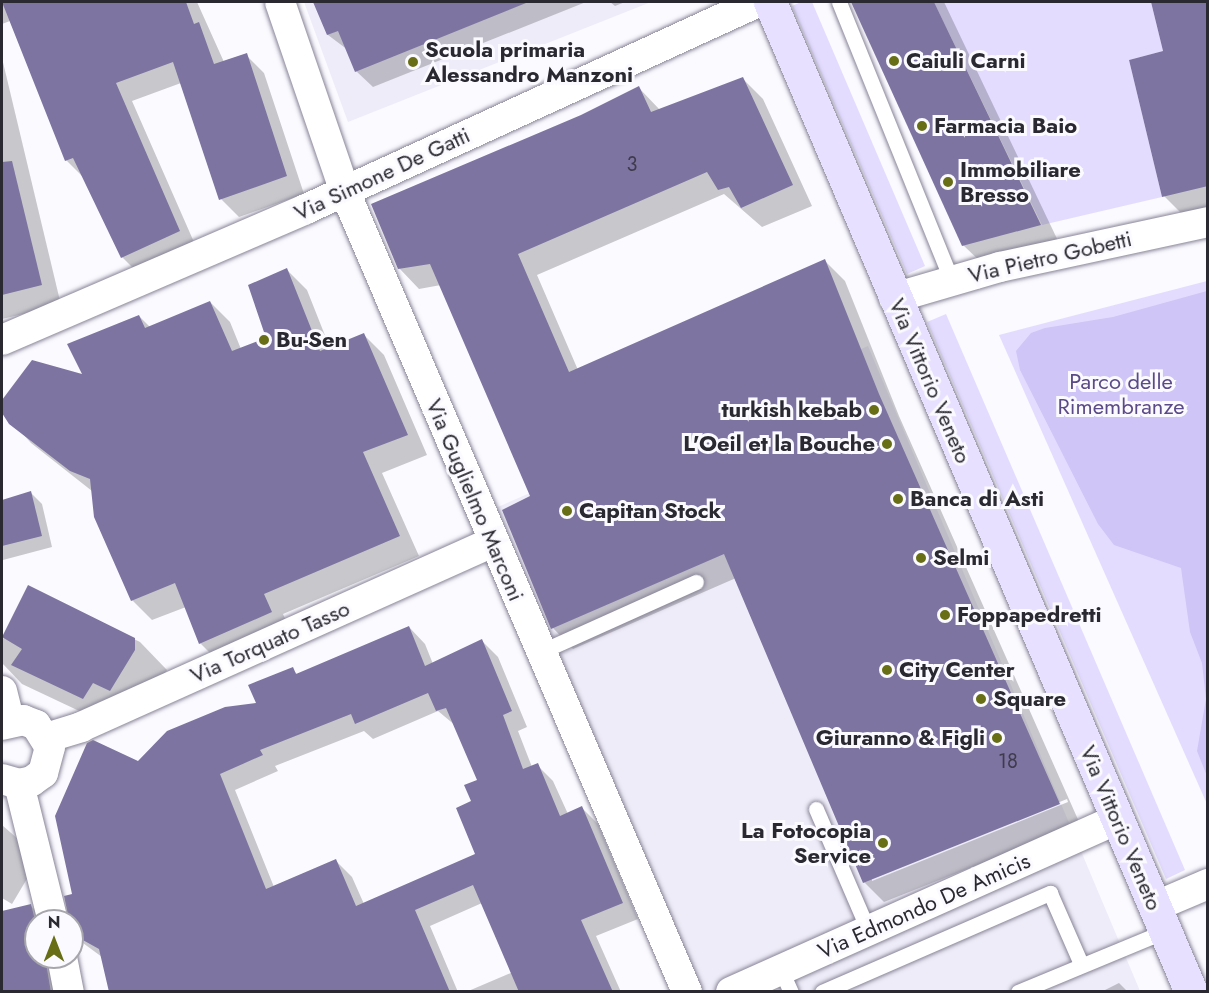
<!DOCTYPE html>
<html>
<head>
<meta charset="utf-8">
<style>
  body { margin:0 }
  #map { position:relative; width:1209px; height:993px; overflow:hidden; background:#fbfaff; font-family:Jost,sans-serif }
  div>[style] { position:absolute }
  .built>* { inset:0; background:#eeecf8 }
  .green>* { inset:0; background:#e3dcff }
  .forest>* { inset:0; background:#cfc5f6 }
  .shadow>* { inset:0; background:#0003 }
  .building>* { inset:0; background:#7e74a1 }
  .roads { filter:drop-shadow(0 0 2px #888497) drop-shadow(0 0 2px #888497) }
  .lane>* { height:15px; margin:-7.5px; padding:0 7.5px; transform-origin:7.5px; border-radius:7.5px; background:#fff }
  .street>* { height:30px; margin:-15px; padding:0 15px; transform-origin:15px; border-radius:15px; background:#fff }
  .secondary>* { height:33px; margin:-16.5px; padding:0 16.5px; transform-origin:16.5px; border-radius:16.5px; background:#e8e0ff }
  .dots>* { width:16px; height:16px; translate:-50% -50%; box-sizing:border-box; border:3px solid #fbfaff; border-radius:50% }
  span { translate:-50% -50%; white-space:nowrap; text-align:center; line-height:1.15; -webkit-text-stroke:6px #fbfaff; paint-order:stroke }
  .number-label { font-size:20px; color:#3f3b4c }
  .number-label span { -webkit-text-stroke-width:0 }
  .poi-label { font-size:22px; color:#2a2830; font-weight:700 }
  .left { translate:0 -50%; text-align:left }
  .right { translate:-100% -50%; text-align:right }
  .street-label { font-size:22px; color:#2a2830 }
  .park-label { font-size:22px; color:#5b4a88 }
  .frame { position:absolute; inset:0; border:3px solid #2a2830; pointer-events:none }
  .north { position:absolute; left:24px; top:909px; width:60px; height:60px; box-sizing:border-box; background:#fbfaff; border:2px solid #a7a6ac; border-radius:50%; rotate:0deg; font-size:16px; font-weight:700; line-height:24px; text-align:center; color:#2a2830 }
  .north::after { content:''; display:block; margin:auto; width:21px; height:27px; background:#676e15; clip-path:polygon(50% 0,100% 100%,50% 72%,0 100%) }
</style>
</head>
<body>
<div id="map">
  <div class="built">
    <div style="clip-path:polygon(304px 2px,651px 2px,348px 122px)"></div>
    <div style="clip-path:polygon(868px 346px,1140px 991px,703px 991px,491px 510px)"></div>
  </div>
  <div class="green">
    <div style="clip-path:polygon(801px 2px,812px 2px,925px 266px,907px 274px,792px 6px)"></div>
    <div style="clip-path:polygon(934px 2px,1151px 2px,1163px 51px,1129px 60px,1162px 197px,1042px 225px)"></div>
    <div style="clip-path:polygon(1207px 281px,1207px 804px,999px 335px)"></div>
    <div style="clip-path:polygon(946px 314px,1185px 870px,1166px 879px,927px 322px)"></div>
  </div>
  <div class="forest">
    <div style="clip-path:polygon(1207px 291px,1208px 291px,1207px 776px,1197px 751px,1206px 699px,1202px 663px,1190px 632px,1181px 568px,1114px 545px,1098px 524px,1020px 370px,1016px 351px,1031px 333px,1045px 328px,1113px 317px)"></div>
  </div>
  <div class="shadow">
    <div style="clip-path:polygon(2px 2px,197px 2px,224px 62px,246px 55px,264px 73px,304px 194px,239px 217px,221px 199px,181px 83px,132px 101px,197px 249px,140px 275px,122px 257px,85px 179px,66px 160px,10px 21px,2px 24px)"></div>
    <div style="clip-path:polygon(315px 2px,586px 2px,373px 87px,356px 71px,348px 50px,328px 35px)"></div>
    <div style="clip-path:polygon(610px 2px,625px 2px,615px 6px)"></div>
    <div style="clip-path:polygon(853px 2px,944px 2px,1060px 245px,984px 265px,963px 245px)"></div>
    <div style="clip-path:polygon(1152px 2px,1208px 2px,1208px 216px,1188px 220px,1164px 196px,1164px 52px)"></div>
    <div style="clip-path:polygon(2px 58px,61px 305px,2px 319px)"></div>
    <div style="clip-path:polygon(evenodd,743px 79px,763px 99px,812px 206px,762px 227px,724px 194px,537px 275px,578px 370px,825px 261px,845px 281px,899px 416px,1080px 824px,884px 902px,864px 882px,736px 578px,573px 649px,553px 628px,531px 497px,441px 285px,419px 289px,399px 268px,581px 117px,639px 88px,660px 110px,743px 79px,1067px 799px,1068px 802px,872px 881px,872px 878px,1067px 799px)"></div>
    <div style="clip-path:polygon(287px 270px,307px 290px,330px 348px,364px 335px,384px 355px,427px 455px,382px 473px,419px 556px,283px 614px,291px 632px,220px 663px,200px 643px,186px 607px,152px 620px,132px 600px,92px 491px,31px 443px,2px 411px,2px 402px,33px 362px,85px 376px,139px 316px,150px 327px,210px 302px,230px 322px,241px 349px,268px 339px)"></div>
    <div style="clip-path:polygon(31px 493px,42px 504px,52px 547px,3px 560px,2px 501px)"></div>
    <div style="clip-path:polygon(29px 587px,140px 642px,167px 670px,139px 718px,111px 726px,22px 684px,2px 663px,2px 641px)"></div>
    <div style="clip-path:polygon(evenodd,409px 627px,425px 644px,433px 664px,482px 641px,498px 657px,527px 727px,518px 731px,532px 767px,537px 765px,553px 781px,568px 814px,582px 808px,598px 824px,638px 919px,596px 936px,621px 992px,466px 992px,513px 972px,482px 903px,430px 926px,458px 992px,274px 992px,102px 957px,72px 935px,73px 895px,138px 762px,258px 704px,292px 669px,298px 675px,409px 627px,438px 711px,456px 726px,479px 780px,473px 802px,477px 854px,364px 904px,352px 877px,336px 861px,274px 887px,235px 790px,278px 771px,275px 766px,364px 731px,373px 739px,438px 711px)"></div>
    <div style="clip-path:polygon(2px 825px,35px 854px,37px 862px,12px 904px,2px 898px)"></div>
    <div style="clip-path:polygon(31px 906px,46px 921px,36px 921px,36px 957px,58px 957px,66px 992px,2px 992px,2px 913px)"></div>
    <div style="clip-path:polygon(1119px 983px,1128px 992px,1101px 992px)"></div>
  </div>
  <div class="building">
    <div style="clip-path:polygon(2px 2px,186px 2px,194px 24px,199px 22px,214px 64px,247px 53px,287px 176px,219px 200px,173px 62px,116px 83px,180px 231px,121px 258px,73px 158px,65px 161px)"></div>
    <div style="clip-path:polygon(313px 2px,526px 2px,526px 3px,355px 72px,338px 31px,327px 35px)"></div>
    <div style="clip-path:polygon(851px 2px,934px 2px,1041px 225px,962px 246px)"></div>
    <div style="clip-path:polygon(1151px 2px,1208px 2px,1208px 186px,1162px 197px,1129px 60px,1163px 51px)"></div>
    <div style="clip-path:polygon(743px 77px,793px 185px,741px 208px,729px 187px,718px 190px,707px 172px,518px 254px,569px 372px,825px 259px,879px 394px,1060px 804px,863px 883px,724px 554px,551px 629px,502px 510px,530px 496px,430px 264px,398px 269px,371px 204px,581px 115px,639px 86px,651px 112px)"></div>
    <div style="clip-path:polygon(12px 161px,42px 285px,2px 295px,2px 162px)"></div>
    <div style="clip-path:polygon(287px 268px,320px 351px,364px 333px,408px 435px,363px 452px,400px 536px,264px 594px,272px 612px,199px 644px,175px 583px,131px 601px,94px 517px,90px 479px,70px 471px,9px 424px,2px 413px,2px 400px,32px 360px,82px 374px,67px 344px,139px 315px,145px 328px,210px 301px,232px 351px,266px 338px,248px 285px)"></div>
    <div style="clip-path:polygon(31px 491px,42px 536px,2px 546px,2px 500px)"></div>
    <div style="clip-path:polygon(28px 585px,135px 638px,135px 650px,110px 691px,93px 683px,83px 699px,11px 665px,22px 649px,2px 637px)"></div>
    <div style="clip-path:polygon(evenodd,409px 626px,425px 666px,482px 639px,512px 711px,503px 715px,523px 769px,538px 763px,560px 816px,582px 806px,623px 903px,581px 920px,613px 992px,519px 992px,473px 885px,415px 910px,450px 992px,109px 992px,99px 949px,72px 934px,64px 896px,72px 894px,55px 816px,87px 743px,93px 740px,138px 761px,167px 731px,225px 707px,256px 703px,248px 685px,293px 667px,296px 674px,409px 626px,428px 693px,436px 711px,446px 708px,477px 780px,464px 785px,471px 801px,456px 808px,475px 854px,356px 906px,336px 859px,266px 889px,220px 774px,263px 755px,260px 750px,351px 714px,355px 724px,428px 693px)"></div>
    <div style="clip-path:polygon(31px 904px,36px 924px,36px 957px,45px 957px,51px 992px,2px 992px,2px 911px)"></div>
  </div>
  <div class="roads">
    <div class="lane">
      <div style="left:839px;top:2px;width:299px;rotate:68deg"></div>
      <div style="left:540px;top:652px;width:171px;rotate:-24.2deg"></div>
      <div style="left:816px;top:809px;width:132px;rotate:66.7deg"></div>
      <div style="left:781px;top:970px;width:24px;rotate:66deg"></div>
      <div style="left:822px;top:992px;width:249px;rotate:-23.5deg"></div>
      <div style="left:1050px;top:893px;width:77px;rotate:66.4deg"></div>
      <div style="left:1018px;top:992px;width:159px;rotate:-22.5deg"></div>
    </div>
    <div class="street">
      <div style="left:280px;top:2px;width:201px;rotate:71.1deg"></div>
      <div style="left:345px;top:192px;width:870px;rotate:66.85deg"></div>
      <div style="left:894px;top:298px;width:110px;rotate:-16.3deg"></div>
      <div style="left:1000px;top:267px;width:213px;rotate:-12.2deg"></div>
      <div style="left:2px;top:340px;width:331px;rotate:-23.3deg"></div>
      <div style="left:306px;top:209px;width:497px;rotate:-24.6deg"></div>
      <div style="left:2px;top:691px;width:30px;rotate:76deg"></div>
      <div style="left:2px;top:725px;width:22px;rotate:-13deg"></div>
      <div style="left:23px;top:720px;width:14px;rotate:21deg"></div>
      <div style="left:36px;top:725px;width:26px;rotate:58deg"></div>
      <div style="left:50px;top:747px;width:27px;rotate:105deg"></div>
      <div style="left:43px;top:773px;width:14px;rotate:144deg"></div>
      <div style="left:32px;top:781px;width:13px;rotate:167deg"></div>
      <div style="left:19px;top:784px;width:18px;rotate:-164deg"></div>
      <div style="left:46px;top:738px;width:37px;rotate:-17deg"></div>
      <div style="left:81px;top:727px;width:451px;rotate:-24.2deg"></div>
      <div style="left:19px;top:784px;width:141px;rotate:76.1deg"></div>
      <div style="left:1154px;top:907px;width:59px;rotate:-23.1deg"></div>
      <div style="left:62px;top:957px;width:36px;rotate:79deg"></div>
      <div style="left:731px;top:992px;width:423px;rotate:-24.1deg"></div>
    </div>
    <div class="secondary">
      <div style="left:770px;top:2px;width:1076px;rotate:66.96deg"></div>
    </div>
  </div>
  <div class="dots">
    <div style="left:894px;top:61px;background:#676e15"></div>
    <div style="left:413px;top:62px;background:#676e15"></div>
    <div style="left:922px;top:126px;background:#676e15"></div>
    <div style="left:948px;top:182px;background:#676e15"></div>
    <div style="left:264px;top:340px;background:#676e15"></div>
    <div style="left:874px;top:410px;background:#676e15"></div>
    <div style="left:887px;top:444px;background:#676e15"></div>
    <div style="left:898px;top:499px;background:#676e15"></div>
    <div style="left:567px;top:511px;background:#676e15"></div>
    <div style="left:921px;top:558px;background:#676e15"></div>
    <div style="left:945px;top:615px;background:#676e15"></div>
    <div style="left:887px;top:670px;background:#676e15"></div>
    <div style="left:981px;top:699px;background:#676e15"></div>
    <div style="left:997px;top:738px;background:#676e15"></div>
    <div style="left:883px;top:843px;background:#676e15"></div>
  </div>
  <div class="number-label">
    <span style="left:632px;top:164px">3</span>
    <span style="left:1008px;top:761px">18</span>
  </div>
  <div class="poi-label">
    <span class="left" style="left:425px;top:62px">Scuola primaria<br>Alessandro Manzoni</span>
    <span class="left" style="left:906px;top:61px">Caiuli Carni</span>
    <span class="left" style="left:934px;top:126px">Farmacia Baio</span>
    <span class="left" style="left:960px;top:182px">Immobiliare<br>Bresso</span>
    <span class="left" style="left:276px;top:340px">Bu-Sen</span>
    <span class="right" style="left:862px;top:410px">turkish kebab</span>
    <span class="right" style="left:875px;top:444px">L'Oeil et la Bouche</span>
    <span class="left" style="left:910px;top:499px">Banca di Asti</span>
    <span class="left" style="left:579px;top:511px">Capitan Stock</span>
    <span class="left" style="left:933px;top:558px">Selmi</span>
    <span class="left" style="left:957px;top:615px">Foppapedretti</span>
    <span class="left" style="left:899px;top:670px">City Center</span>
    <span class="left" style="left:993px;top:699px">Square</span>
    <span class="right" style="left:985px;top:738px">Giuranno &amp; Figli</span>
    <span class="right" style="left:871px;top:843px">La Fotocopia<br>Service</span>
  </div>
  <div class="street-label">
    <span style="left:382px;top:174px;rotate:-25deg">Via Simone De Gatti</span>
    <span style="left:1050px;top:257px;rotate:-13deg">Via Pietro Gobetti</span>
    <span style="left:930px;top:381px;rotate:67deg">Via Vittorio Veneto</span>
    <span style="left:475px;top:500px;rotate:67deg">Via Guglielmo Marconi</span>
    <span style="left:270px;top:642px;rotate:-24deg">Via Torquato Tasso</span>
    <span style="left:1121px;top:828px;rotate:67deg">Via Vittorio Veneto</span>
    <span style="left:924px;top:906px;rotate:-24deg">Via Edmondo De Amicis</span>
  </div>
  <div class="park-label">
    <span style="left:1121px;top:394px">Parco delle<br>Rimembranze</span>
  </div>
  <div class="frame"></div>
  <div class="north">N</div>
</div>
</body>
</html>
